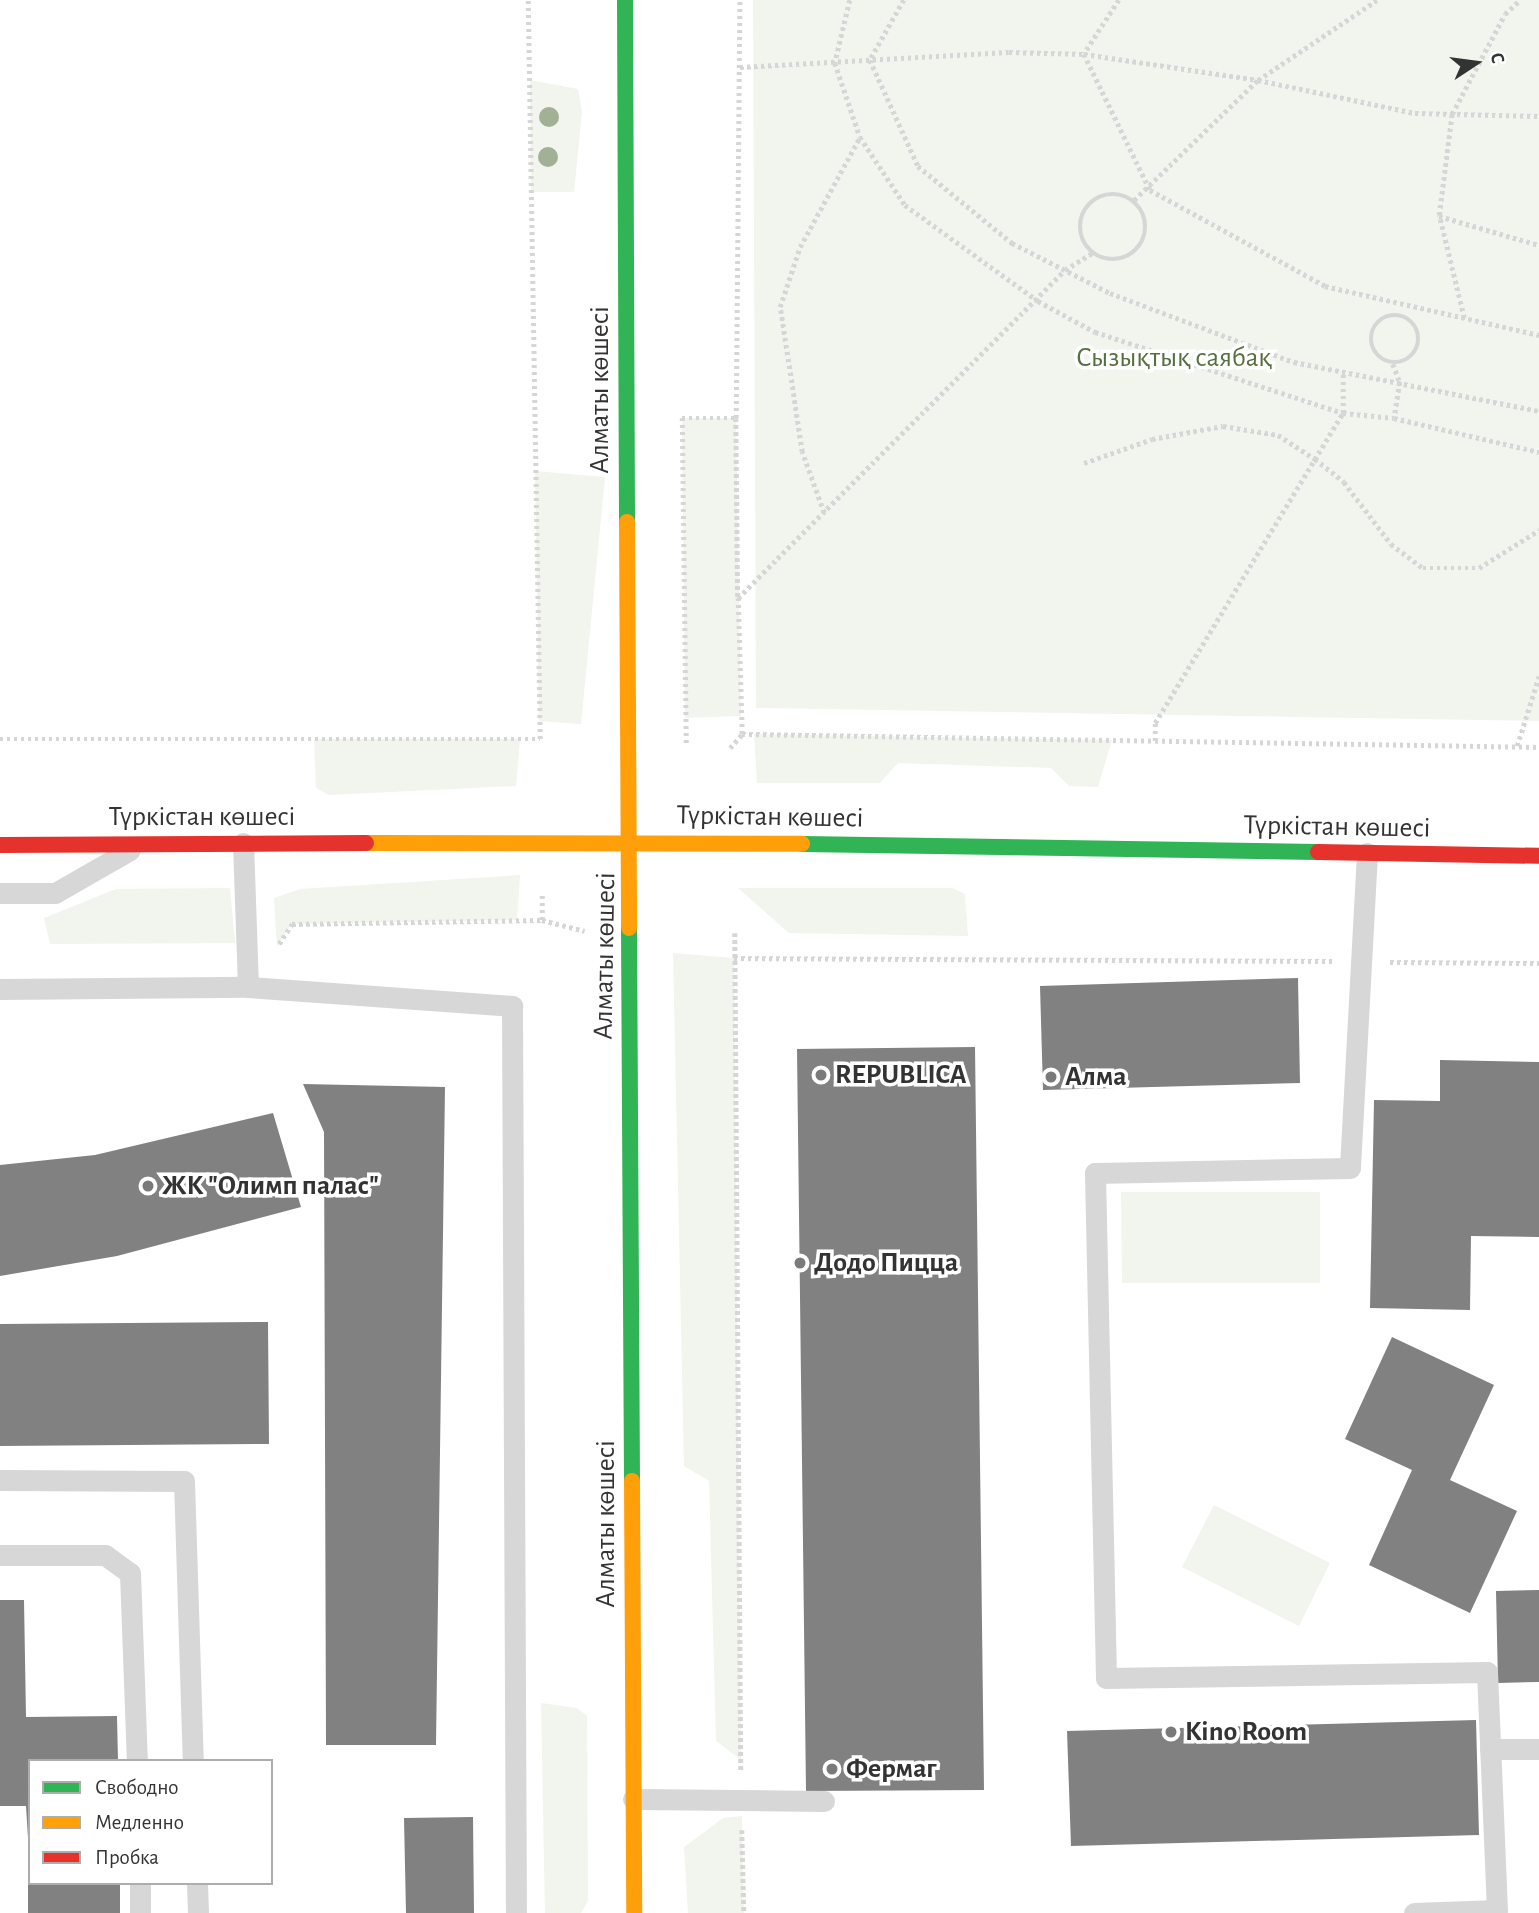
<!DOCTYPE html>
<html>
<head>
<meta charset="utf-8">
<style>
  body { margin:0 }
  #map { position:relative; width:1539px; height:1913px; overflow:hidden; background:#fff; font-family:"Alegreya Sans",sans-serif }
  div>[style] { position:absolute }
  .green>* { inset:0; background:#f1f5ed }
  .building>* { inset:0; background:#818181 }
  .path>* { height:4.5px; margin-top:-2.25px; transform-origin:0; background:repeating-linear-gradient(90deg,#d6d6d6 0 3.5px,transparent 0 7px) }
  .path>.ring { margin:-2.25px; padding:0; box-sizing:content-box; background:none; border:4.5px solid #d6d6d6; border-radius:50% }
  .lane>* { height:21px; margin:-10.5px; padding:0 10.5px; transform-origin:10.5px; border-radius:10.5px; background:#d7d7d7 }
  .fast>* { height:16px; margin:-8px; padding:0 8px; transform-origin:8px; border-radius:8px; background:#30b455 }
  .slow>* { height:16px; margin:-8px; padding:0 8px; transform-origin:8px; border-radius:8px; background:#ff9f0a }
  .jam>* { height:16px; margin:-8px; padding:0 8px; transform-origin:8px; border-radius:8px; background:#e5322d }
  .trees>* { width:20px; height:20px; margin:-10px; border-radius:50%; background:#a2b095 }
  .dots>* { width:19px; height:19px; translate:-50% -50%; box-sizing:border-box; border:4px solid #fff; border-radius:50% }
  span { translate:-50% -50%; white-space:nowrap; text-align:center; line-height:1.15; -webkit-text-stroke:7px #fff; paint-order:stroke }
  .park-label { font-size:28px; color:#56703f }
  .street-label { font-size:28px; color:#333 }
  .poi-label { font-size:28px; color:#333; font-weight:700 }
  .left { translate:0 -50%; text-align:left }
  .legend { position:absolute; left:28px; top:1759px; width:245px; height:126px; box-sizing:border-box; background:#fff; border:2px solid #adadad; margin:0; padding:9px 12px; list-style:none; font-size:21px; color:#333 }
  .legend li { display:flex; align-items:center; gap:14px; height:35px }
  .legend b { width:35px; border:2px solid #adadad }
  .north { position:absolute; left:1441px; top:28px; width:70px; height:70px; -webkit-text-stroke:5px #fff; paint-order:stroke; rotate:77deg; font-size:19px; font-weight:700; line-height:28px; text-align:center; color:#333 }
  .north::after { content:''; display:block; margin:auto; width:24px; height:32px; background:#333; clip-path:polygon(50% 0,100% 100%,50% 72%,0 100%) }
</style>
</head>
<body>
<div id="map">
  <div class="green">
    <div style="clip-path:polygon(753px 0,1539px 0,1539px 721px,756px 708px)"></div>
    <div style="clip-path:polygon(530px 80px,578px 89px,582px 112px,574px 192px,531px 192px)"></div>
    <div style="clip-path:polygon(682px 418px,736px 418px,741px 716px,685px 718px)"></div>
    <div style="clip-path:polygon(535px 471px,605px 477px,581px 724px,539px 721px)"></div>
    <div style="clip-path:polygon(754px 734px,1112px 740px,1098px 787px,1069px 786px,1051px 768px,898px 763px,880px 783px,757px 783px)"></div>
    <div style="clip-path:polygon(314px 739px,520px 739px,516px 786px,329px 795px,316px 788px)"></div>
    <div style="clip-path:polygon(520px 875px,517px 920px,292px 924px,277px 947px,274px 898px,300px 889px)"></div>
    <div style="clip-path:polygon(230px 888px,235px 943px,50px 944px,44px 918px,116px 889px)"></div>
    <div style="clip-path:polygon(738px 888px,952px 888px,965px 894px,968px 936px,789px 933px)"></div>
    <div style="clip-path:polygon(673px 953px,734px 958px,741px 1760px,716px 1741px,709px 1481px,684px 1466px)"></div>
    <div style="clip-path:polygon(1121px 1192px,1320px 1192px,1320px 1283px,1122px 1283px)"></div>
    <div style="clip-path:polygon(1214px 1505px,1330px 1563px,1299px 1626px,1182px 1567px)"></div>
    <div style="clip-path:polygon(541px 1703px,577px 1708px,587px 1716px,588px 1901px,581px 1913px,545px 1913px)"></div>
    <div style="clip-path:polygon(742px 1816px,744px 1913px,688px 1913px,684px 1847px,723px 1818px)"></div>
  </div>
  <div class="building">
    <div style="clip-path:polygon(1298px 978px,1300px 1083px,1043px 1090px,1040px 986px)"></div>
    <div style="clip-path:polygon(975px 1047px,984px 1790px,806px 1791px,797px 1049px)"></div>
    <div style="clip-path:polygon(1440px 1060px,1539px 1062px,1539px 1237px,1471px 1236px,1470px 1310px,1370px 1308px,1374px 1100px,1440px 1101px)"></div>
    <div style="clip-path:polygon(303px 1084px,445px 1087px,436px 1745px,326px 1745px,324px 1132px)"></div>
    <div style="clip-path:polygon(273px 1113px,301px 1207px,117px 1256px,0 1276px,0 1165px,95px 1155px)"></div>
    <div style="clip-path:polygon(268px 1322px,269px 1444px,0 1446px,0 1324px)"></div>
    <div style="clip-path:polygon(1392px 1337px,1494px 1385px,1450px 1480px,1517px 1511px,1470px 1613px,1369px 1565px,1412px 1470px,1345px 1439px)"></div>
    <div style="clip-path:polygon(1539px 1590px,1539px 1682px,1498px 1683px,1496px 1591px)"></div>
    <div style="clip-path:polygon(0 1600px,24px 1600px,26px 1717px,117px 1716px,118px 1761px,30px 1761px,30px 1870px,26px 1806px,0 1806px)"></div>
    <div style="clip-path:polygon(1476px 1720px,1479px 1835px,1071px 1846px,1067px 1731px)"></div>
    <div style="clip-path:polygon(473px 1817px,474px 1913px,406px 1913px,404px 1818px)"></div>
    <div style="clip-path:polygon(28px 1883px,120px 1883px,120px 1913px,28px 1913px)"></div>
  </div>
  <div class="path">
    <div style="left:850px;top:0;width:65px;rotate:103.4deg"></div>
    <div style="left:835px;top:63px;width:78px;rotate:71.3deg"></div>
    <div style="left:860px;top:137px;width:82px;rotate:56.5deg"></div>
    <div style="left:905px;top:205px;width:164px;rotate:35.8deg"></div>
    <div style="left:1038px;top:301px;width:65px;rotate:28.5deg"></div>
    <div style="left:1095px;top:332px;width:261px;rotate:18.1deg"></div>
    <div style="left:1343px;top:413px;width:51px;rotate:5.6deg"></div>
    <div style="left:1394px;top:418px;width:149px;rotate:13.2deg"></div>
    <div style="left:904px;top:0;width:69px;rotate:119.5deg"></div>
    <div style="left:870px;top:60px;width:116px;rotate:65.6deg"></div>
    <div style="left:918px;top:166px;width:122px;rotate:39.3deg"></div>
    <div style="left:1012px;top:243px;width:110px;rotate:27deg"></div>
    <div style="left:1110px;top:293px;width:197px;rotate:20.6deg"></div>
    <div style="left:1294px;top:362px;width:250px;rotate:11.3deg"></div>
    <div style="left:1119px;top:0;width:64px;rotate:122.9deg"></div>
    <div style="left:1084px;top:54px;width:151px;rotate:64.1deg"></div>
    <div style="left:1150px;top:190px;width:200px;rotate:28.7deg"></div>
    <div style="left:1325px;top:286px;width:220px;rotate:12.9deg"></div>
    <div style="left:740px;top:67px;width:269px;rotate:-3.2deg"></div>
    <div style="left:1009px;top:52px;width:75px;rotate:1.5deg"></div>
    <div style="left:1084px;top:54px;width:176px;rotate:8.5deg"></div>
    <div style="left:1258px;top:80px;width:160px;rotate:11.9deg"></div>
    <div style="left:1415px;top:113px;width:124px;rotate:1.4deg"></div>
    <div class="ring" style="left:1080px;top:194px;width:61.5px;height:61.5px"></div>
    <div style="left:1134px;top:200px;width:173px;rotate:-44.1deg"></div>
    <div style="left:1258px;top:80px;width:143px;rotate:-33.9deg"></div>
    <div style="left:1439px;top:216px;width:104px;rotate:16.2deg"></div>
    <div class="ring" style="left:1371px;top:315px;width:43.5px;height:43.5px"></div>
    <div style="left:1464px;top:318px;width:106px;rotate:-103.6deg"></div>
    <div style="left:1439px;top:215px;width:102px;rotate:-82.7deg"></div>
    <div style="left:1452px;top:114px;width:113px;rotate:-62.1deg"></div>
    <div style="left:1505px;top:14px;width:21px;rotate:-43deg"></div>
    <div style="left:1393px;top:364px;width:19px;rotate:69deg"></div>
    <div style="left:1400px;top:382px;width:36px;rotate:99deg"></div>
    <div style="left:736px;top:418px;width:180px;rotate:89.4deg"></div>
    <div style="left:1084px;top:463px;width:72px;rotate:-19.4deg"></div>
    <div style="left:1152px;top:439px;width:72px;rotate:-10.4deg"></div>
    <div style="left:1223px;top:426px;width:56px;rotate:9.3deg"></div>
    <div style="left:1278px;top:435px;width:44px;rotate:33deg"></div>
    <div style="left:1315px;top:459px;width:37px;rotate:38deg"></div>
    <div style="left:1344px;top:482px;width:78px;rotate:52.8deg"></div>
    <div style="left:1391px;top:544px;width:40px;rotate:37deg"></div>
    <div style="left:1423px;top:568px;width:56px"></div>
    <div style="left:1479px;top:568px;width:71px;rotate:-32.3deg"></div>
    <div style="left:824px;top:513px;width:65px;rotate:-109.8deg"></div>
    <div style="left:802px;top:452px;width:147px;rotate:-98.6deg"></div>
    <div style="left:780px;top:307px;width:63px;rotate:-71.6deg"></div>
    <div style="left:800px;top:247px;width:125px;rotate:-61.4deg"></div>
    <div style="left:742px;top:734px;width:797px;rotate:0.93deg"></div>
    <div style="left:0;top:739px;width:540px"></div>
    <div style="left:540px;top:739px;width:739px;rotate:-90.93deg"></div>
    <div style="left:1155px;top:741px;width:18px;rotate:-90deg"></div>
    <div style="left:1155px;top:723px;width:363px;rotate:-58.8deg"></div>
    <div style="left:1343px;top:413px;width:41px;rotate:-90deg"></div>
    <div style="left:686px;top:743px;width:325px;rotate:-90.7deg"></div>
    <div style="left:682px;top:418px;width:54px"></div>
    <div style="left:736px;top:418px;width:418px;rotate:-89.5deg"></div>
    <div style="left:1517px;top:746px;width:73px;rotate:-72.6deg"></div>
    <div style="left:730px;top:748px;width:18px;rotate:-49deg"></div>
    <div style="left:742px;top:734px;width:136px;rotate:-91.7deg"></div>
    <div style="left:738px;top:598px;width:463px;rotate:-45.1deg"></div>
    <div style="left:1065px;top:270px;width:32px;rotate:-32deg"></div>
    <div style="left:542px;top:920px;width:28px;rotate:-90deg"></div>
    <div style="left:735px;top:933px;width:839px;rotate:89.59deg"></div>
    <div style="left:279px;top:944px;width:24px;rotate:-57deg"></div>
    <div style="left:292px;top:924px;width:250px;rotate:-0.9deg"></div>
    <div style="left:542px;top:920px;width:44px;rotate:14.3deg"></div>
    <div style="left:734px;top:958px;width:598px;rotate:0.29deg"></div>
    <div style="left:1390px;top:962px;width:149px;rotate:0.4deg"></div>
    <div style="left:742px;top:1830px;width:83px;rotate:88.6deg"></div>
  </div>
  <div class="lane">
    <div style="left:243px;top:843px;width:144px;rotate:88deg"></div>
    <div style="left:1367px;top:853px;width:315px;rotate:93.1deg"></div>
    <div style="left:1350px;top:1168px;width:255px;rotate:178.9deg"></div>
    <div style="left:1095px;top:1173px;width:505px;rotate:88.75deg"></div>
    <div style="left:1106px;top:1678px;width:381px;rotate:-0.9deg"></div>
    <div style="left:1487px;top:1672px;width:238px;rotate:87.6deg"></div>
    <div style="left:1497px;top:1910px;width:83px;rotate:177.9deg"></div>
    <div style="left:0;top:893px;width:55px"></div>
    <div style="left:55px;top:893px;width:86px;rotate:-29.8deg"></div>
    <div style="left:0;top:989px;width:248px;rotate:-0.5deg"></div>
    <div style="left:248px;top:987px;width:265px;rotate:4.1deg"></div>
    <div style="left:512px;top:1006px;width:907px;rotate:89.75deg"></div>
    <div style="left:0;top:1480px;width:184px;rotate:0.3deg"></div>
    <div style="left:184px;top:1481px;width:280px;rotate:88.2deg"></div>
    <div style="left:0;top:1555px;width:105px"></div>
    <div style="left:105px;top:1555px;width:31px;rotate:36deg"></div>
    <div style="left:130px;top:1573px;width:188px;rotate:87.9deg"></div>
    <div style="left:1490px;top:1749px;width:49px"></div>
    <div style="left:633px;top:1799px;width:191px;rotate:0.6deg"></div>
    <div style="left:140px;top:1883px;width:30px;rotate:90deg"></div>
    <div style="left:197px;top:1883px;width:30px;rotate:88deg"></div>
  </div>
  <div class="fast">
    <div style="left:625px;top:0;width:522px;rotate:89.78deg"></div>
    <div style="left:802px;top:844px;width:516px;rotate:0.89deg"></div>
    <div style="left:629px;top:928px;width:553px;rotate:89.69deg"></div>
  </div>
  <div class="slow">
    <div style="left:627px;top:522px;width:406px;rotate:89.7deg"></div>
    <div style="left:366px;top:843px;width:436px;rotate:0.1deg"></div>
    <div style="left:632px;top:1481px;width:432px;rotate:89.7deg"></div>
  </div>
  <div class="jam">
    <div style="left:0;top:845px;width:366px;rotate:-0.3deg"></div>
    <div style="left:1318px;top:852px;width:221px;rotate:1deg"></div>
  </div>
  <div class="trees">
    <div style="left:549px;top:117px"></div>
    <div style="left:548px;top:157px"></div>
  </div>
  <div class="dots">
    <div style="left:821px;top:1075px;background:#7a7a7a"></div>
    <div style="left:1051px;top:1077px;background:#7a7a7a"></div>
    <div style="left:148px;top:1186px;background:#7a7a7a"></div>
    <div style="left:800px;top:1263px;background:#7a7a7a"></div>
    <div style="left:1171px;top:1732px;background:#7a7a7a"></div>
    <div style="left:832px;top:1769px;background:#7a7a7a"></div>
  </div>
  <div class="park-label">
    <span style="left:1174px;top:358px">Сызықтық саябақ</span>
  </div>
  <div class="street-label">
    <span style="left:600px;top:390px;rotate:-90deg">Алматы көшесі</span>
    <span style="left:202px;top:817px">Түркістан көшесі</span>
    <span style="left:770px;top:817px;rotate:1deg">Түркістан көшесі</span>
    <span style="left:1337px;top:827px;rotate:1deg">Түркістан көшесі</span>
    <span style="left:605px;top:956px;rotate:-89deg">Алматы көшесі</span>
    <span style="left:606px;top:1524px;rotate:-90deg">Алматы көшесі</span>
  </div>
  <div class="poi-label">
    <span class="left" style="left:835px;top:1075px">REPUBLICA</span>
    <span class="left" style="left:1065px;top:1077px">Алма</span>
    <span class="left" style="left:162px;top:1186px">ЖК "Олимп палас"</span>
    <span class="left" style="left:814px;top:1263px">Додо Пицца</span>
    <span class="left" style="left:1185px;top:1732px">Kino Room</span>
    <span class="left" style="left:846px;top:1769px">Фермаг</span>
  </div>
  <ul class="legend">
  <li><b style="height:9px;background:#30b455"></b>Свободно</li>
  <li><b style="height:9px;background:#ff9f0a"></b>Медленно</li>
  <li><b style="height:9px;background:#e5322d"></b>Пробка</li>
  </ul>
  <div class="north">С</div>
</div>
</body>
</html>
